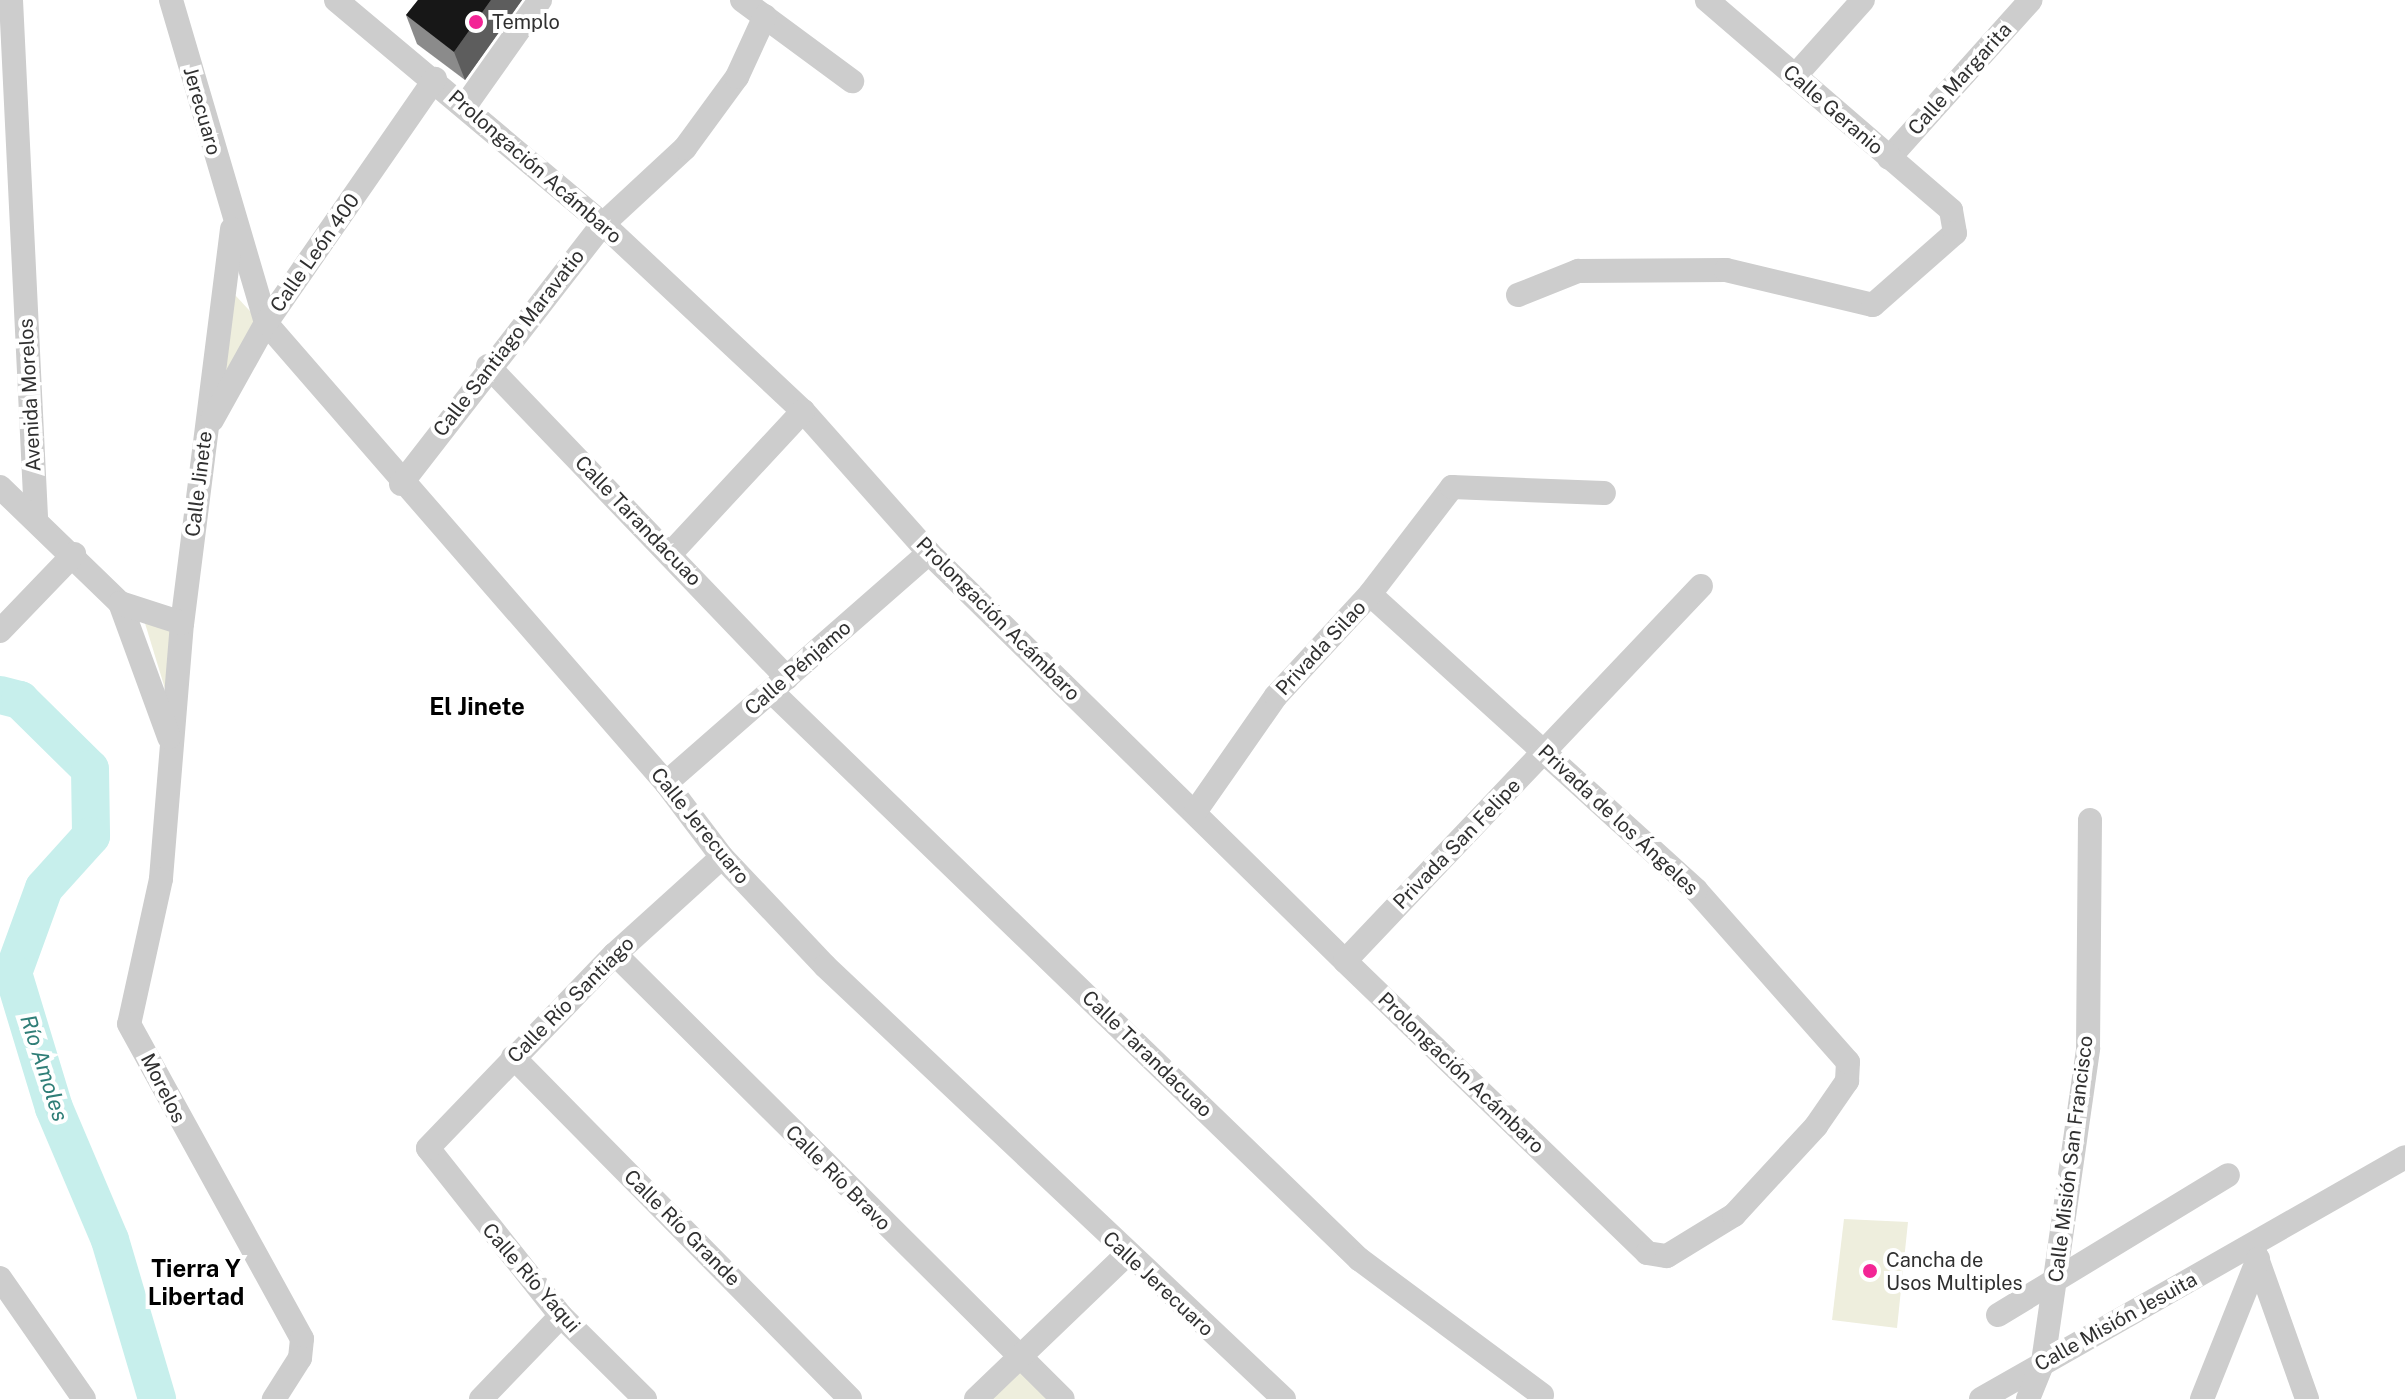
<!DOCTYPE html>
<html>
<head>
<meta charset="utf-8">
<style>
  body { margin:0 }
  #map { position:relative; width:2405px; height:1399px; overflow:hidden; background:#fff; font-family:"Public Sans",sans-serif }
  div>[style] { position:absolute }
  .green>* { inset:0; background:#eed }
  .river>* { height:38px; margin:-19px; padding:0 19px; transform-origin:19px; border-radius:19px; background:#c7efec }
  .street>* { height:24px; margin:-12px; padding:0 12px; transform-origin:12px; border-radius:12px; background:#cdcdcd }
  .wall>* { inset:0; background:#8b8b8b }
  .shaded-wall>* { inset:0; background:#5d5d5d }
  .building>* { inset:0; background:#171717 }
  .dots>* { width:22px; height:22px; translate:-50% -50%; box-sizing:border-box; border:4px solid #fff; border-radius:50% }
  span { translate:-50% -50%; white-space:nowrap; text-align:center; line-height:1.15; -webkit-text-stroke:8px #fff; paint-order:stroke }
  .poi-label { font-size:20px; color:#303030 }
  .left { translate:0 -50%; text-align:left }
  .street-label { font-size:20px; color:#303030 }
  .water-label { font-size:22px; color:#2f7e77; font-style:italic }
  .quarter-label { font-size:24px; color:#000; font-weight:700 }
</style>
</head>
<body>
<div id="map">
  <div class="green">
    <div style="clip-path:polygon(235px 295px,263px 325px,219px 391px)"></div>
    <div style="clip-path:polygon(144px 620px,173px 629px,166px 692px)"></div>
    <div style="clip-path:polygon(1844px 1219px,1908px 1222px,1897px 1328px,1832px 1320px)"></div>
    <div style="clip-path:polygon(1017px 1357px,1063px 1399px,976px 1399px)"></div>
  </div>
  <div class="river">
    <div style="left:0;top:695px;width:21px;rotate:14deg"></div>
    <div style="left:20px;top:700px;width:98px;rotate:44.6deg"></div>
    <div style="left:90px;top:769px;width:67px;rotate:89.1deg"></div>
    <div style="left:91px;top:836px;width:70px;rotate:132.1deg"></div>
    <div style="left:44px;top:888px;width:90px;rotate:110deg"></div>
    <div style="left:13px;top:973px;width:141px;rotate:73.1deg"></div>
    <div style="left:54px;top:1108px;width:143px;rotate:67deg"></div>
    <div style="left:110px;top:1240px;width:166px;rotate:73.5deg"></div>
  </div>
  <div class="street">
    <div style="left:11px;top:0;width:517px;rotate:87.23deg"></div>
    <div style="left:171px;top:0;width:337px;rotate:73.6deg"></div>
    <div style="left:266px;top:323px;width:610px;rotate:48.99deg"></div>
    <div style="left:666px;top:783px;width:93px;rotate:52.9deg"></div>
    <div style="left:722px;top:857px;width:150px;rotate:46.6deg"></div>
    <div style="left:825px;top:966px;width:631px;rotate:43.33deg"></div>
    <div style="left:336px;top:0;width:349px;rotate:40deg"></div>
    <div style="left:603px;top:224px;width:274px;rotate:43.1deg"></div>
    <div style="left:803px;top:411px;width:190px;rotate:48.4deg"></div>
    <div style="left:929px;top:553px;width:583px;rotate:44.44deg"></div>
    <div style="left:1345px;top:961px;width:420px;rotate:44deg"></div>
    <div style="left:1647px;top:1253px;width:20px;rotate:9deg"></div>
    <div style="left:1667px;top:1256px;width:79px;rotate:-31.5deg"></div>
    <div style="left:1734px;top:1215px;width:121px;rotate:-47.3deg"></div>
    <div style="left:1816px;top:1126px;width:55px;rotate:-55.4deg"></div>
    <div style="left:1847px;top:1081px;width:19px;rotate:-87deg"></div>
    <div style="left:1848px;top:1062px;width:230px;rotate:-131.5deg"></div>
    <div style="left:1696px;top:890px;width:440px;rotate:-137.8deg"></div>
    <div style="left:742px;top:0;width:137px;rotate:36.4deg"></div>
    <div style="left:1795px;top:76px;width:102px;rotate:-48.2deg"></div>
    <div style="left:465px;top:106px;width:130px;rotate:-54.7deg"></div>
    <div style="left:1889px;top:158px;width:212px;rotate:-48.1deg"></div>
    <div style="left:232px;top:229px;width:397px;rotate:97.2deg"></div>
    <div style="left:182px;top:623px;width:257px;rotate:94.7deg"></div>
    <div style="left:161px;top:879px;width:148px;rotate:102.4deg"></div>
    <div style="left:129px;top:1024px;width:359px;rotate:61.2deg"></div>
    <div style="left:302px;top:1339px;width:19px;rotate:96deg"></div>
    <div style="left:300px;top:1358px;width:49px;rotate:122.4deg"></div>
    <div style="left:1518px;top:295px;width:65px;rotate:-21.8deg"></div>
    <div style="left:1578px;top:271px;width:148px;rotate:-0.4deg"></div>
    <div style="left:1726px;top:270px;width:151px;rotate:13.4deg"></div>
    <div style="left:1873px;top:305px;width:109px;rotate:-41.3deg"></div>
    <div style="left:1955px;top:233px;width:23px;rotate:-100deg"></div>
    <div style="left:1951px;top:210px;width:322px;rotate:-139.3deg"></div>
    <div style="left:488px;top:366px;width:432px;rotate:46.2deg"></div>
    <div style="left:212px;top:420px;width:111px;rotate:-60.9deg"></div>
    <div style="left:266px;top:323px;width:297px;rotate:-55.3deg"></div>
    <div style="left:401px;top:484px;width:329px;rotate:-52.2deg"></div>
    <div style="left:603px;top:224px;width:112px;rotate:-42.8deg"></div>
    <div style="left:685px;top:148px;width:88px;rotate:-53.8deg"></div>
    <div style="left:737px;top:77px;width:67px;rotate:-65.3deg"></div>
    <div style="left:0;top:487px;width:167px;rotate:44deg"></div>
    <div style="left:120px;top:603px;width:143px;rotate:69.9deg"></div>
    <div style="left:671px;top:553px;width:194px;rotate:-47.1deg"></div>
    <div style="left:120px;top:603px;width:65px;rotate:17.9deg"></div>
    <div style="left:0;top:631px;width:107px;rotate:-46.1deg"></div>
    <div style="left:771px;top:691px;width:818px;rotate:44.01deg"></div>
    <div style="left:1359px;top:1259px;width:228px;rotate:36.6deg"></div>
    <div style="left:666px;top:783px;width:349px;rotate:-41.2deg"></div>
    <div style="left:1195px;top:812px;width:141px;rotate:-55.1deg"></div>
    <div style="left:1276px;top:696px;width:139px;rotate:-47.3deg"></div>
    <div style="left:1370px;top:594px;width:135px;rotate:-52.5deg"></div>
    <div style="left:1452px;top:487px;width:152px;rotate:2.3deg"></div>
    <div style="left:615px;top:954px;width:631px;rotate:44.81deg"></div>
    <div style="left:1345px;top:961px;width:517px;rotate:-46.49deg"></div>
    <div style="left:513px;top:1057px;width:480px;rotate:45.4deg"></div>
    <div style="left:2253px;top:1247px;width:161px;rotate:70.4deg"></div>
    <div style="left:0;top:1278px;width:147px;rotate:55.2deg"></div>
    <div style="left:1998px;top:1315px;width:269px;rotate:-31.3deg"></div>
    <div style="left:481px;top:1399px;width:115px;rotate:-46.1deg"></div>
    <div style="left:645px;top:1399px;width:118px;rotate:-135.3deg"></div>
    <div style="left:561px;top:1316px;width:214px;rotate:-128.4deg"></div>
    <div style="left:428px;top:1148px;width:269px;rotate:-46.1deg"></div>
    <div style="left:615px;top:954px;width:144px;rotate:-42.2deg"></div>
    <div style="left:976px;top:1399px;width:208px;rotate:-43.8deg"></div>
    <div style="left:1981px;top:1399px;width:488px;rotate:-29.7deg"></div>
    <div style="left:2028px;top:1399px;width:40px;rotate:-68deg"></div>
    <div style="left:2043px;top:1362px;width:317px;rotate:-81.8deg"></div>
    <div style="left:2088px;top:1048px;width:228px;rotate:-89.5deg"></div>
    <div style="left:2202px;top:1399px;width:151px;rotate:-68.2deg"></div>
  </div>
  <div class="wall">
    <div style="clip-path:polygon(418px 0,522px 0,465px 80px,417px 44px,406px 15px)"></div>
  </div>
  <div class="shaded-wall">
    <div style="clip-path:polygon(491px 0,522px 0,465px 80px,454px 52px)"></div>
  </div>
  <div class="building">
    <div style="clip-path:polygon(418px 0,491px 0,454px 52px,406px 15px)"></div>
  </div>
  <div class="dots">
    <div style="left:476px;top:22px;background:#f32595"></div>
    <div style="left:1870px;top:1271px;background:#f32595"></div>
  </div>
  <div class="poi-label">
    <span class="left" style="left:492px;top:22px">Templo</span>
    <span class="left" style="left:1886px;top:1272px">Cancha de<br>Usos Multiples</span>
  </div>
  <div class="street-label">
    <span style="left:1960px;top:79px;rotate:-48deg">Calle Margarita</span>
    <span style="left:1833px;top:110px;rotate:41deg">Calle Geranio</span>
    <span style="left:202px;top:111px;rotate:74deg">Jerecuaro</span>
    <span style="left:535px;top:167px;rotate:41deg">Prolongación Acámbaro</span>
    <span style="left:315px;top:253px;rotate:-55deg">Calle León 400</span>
    <span style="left:509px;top:343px;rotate:-52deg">Calle Santiago Maravatio</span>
    <span style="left:30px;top:395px;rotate:-93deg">Avenida Morelos</span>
    <span style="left:199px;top:484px;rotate:-83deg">Calle Jinete</span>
    <span style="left:638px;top:521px;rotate:46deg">Calle Tarandacuao</span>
    <span style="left:998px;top:619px;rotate:45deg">Prolongación Acámbaro</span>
    <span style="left:1321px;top:648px;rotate:-47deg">Privada Silao</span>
    <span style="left:798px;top:668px;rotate:-41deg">Calle Pénjamo</span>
    <span style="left:1618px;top:820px;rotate:43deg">Privada de los Ángeles</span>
    <span style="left:700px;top:826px;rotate:51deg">Calle Jerecuaro</span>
    <span style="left:1457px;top:844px;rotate:-46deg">Privada San Felipe</span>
    <span style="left:571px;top:1000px;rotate:-45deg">Calle Río Santiago</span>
    <span style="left:1147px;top:1054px;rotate:44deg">Calle Tarandacuao</span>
    <span style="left:1461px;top:1073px;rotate:44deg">Prolongación Acámbaro</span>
    <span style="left:163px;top:1088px;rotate:63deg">Morelos</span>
    <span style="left:2071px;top:1159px;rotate:-83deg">Calle Misión San Francisco</span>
    <span style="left:838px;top:1178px;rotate:45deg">Calle Río Bravo</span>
    <span style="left:682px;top:1228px;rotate:45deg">Calle Río Grande</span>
    <span style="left:531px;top:1278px;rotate:49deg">Calle Río Yaqui</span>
    <span style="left:1158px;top:1284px;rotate:43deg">Calle Jerecuaro</span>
    <span style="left:2116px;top:1322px;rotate:-29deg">Calle Misión Jesuita</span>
  </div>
  <div class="water-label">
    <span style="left:44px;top:1068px;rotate:72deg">Río Amoles</span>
  </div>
  <div class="quarter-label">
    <span style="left:477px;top:707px">El Jinete</span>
    <span style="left:196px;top:1283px">Tierra Y<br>Libertad</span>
  </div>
</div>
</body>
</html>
